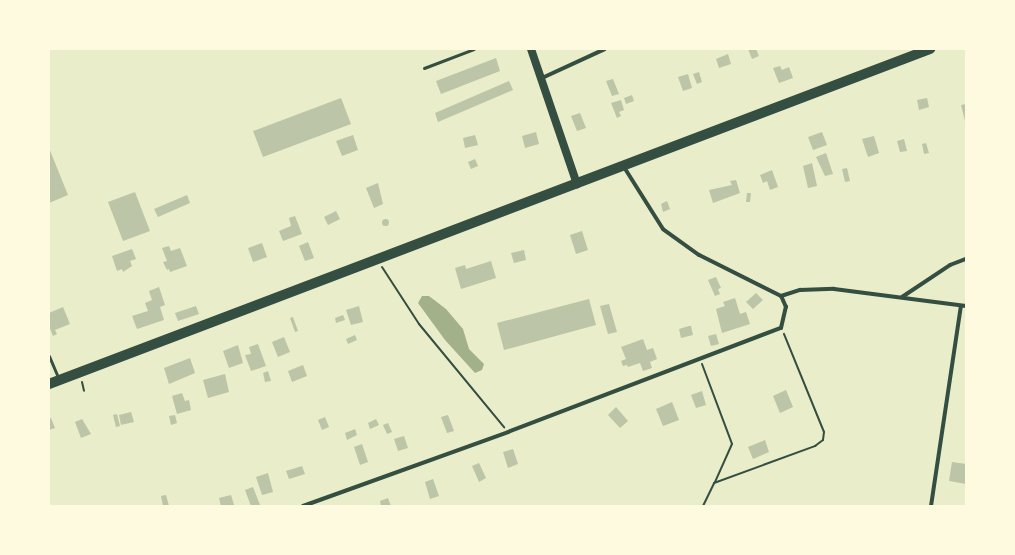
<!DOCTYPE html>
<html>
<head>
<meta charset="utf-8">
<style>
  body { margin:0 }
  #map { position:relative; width:1015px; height:555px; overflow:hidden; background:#e9edc9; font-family:Montserrat,sans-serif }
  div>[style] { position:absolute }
  .water>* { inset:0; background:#a3b18a }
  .building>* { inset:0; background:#bcc5a7 }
  .round { border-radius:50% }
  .path>* { height:2px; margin:-1px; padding:0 1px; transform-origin:1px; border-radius:1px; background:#344e41 }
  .service>* { height:3px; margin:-1.5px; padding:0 1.5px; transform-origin:1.5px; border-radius:1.5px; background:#344e41 }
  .minor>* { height:4px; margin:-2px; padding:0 2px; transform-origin:2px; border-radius:2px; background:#344e41 }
  .secondary>* { height:8px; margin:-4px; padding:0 4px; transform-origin:4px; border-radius:4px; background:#344e41 }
  .primary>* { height:10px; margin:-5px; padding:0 5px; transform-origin:5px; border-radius:5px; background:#344e41 }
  span { translate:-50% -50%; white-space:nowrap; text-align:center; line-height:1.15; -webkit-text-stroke:3px #fefae0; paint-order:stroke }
  .frame { position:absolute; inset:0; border:50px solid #fefae0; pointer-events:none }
</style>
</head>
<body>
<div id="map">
  <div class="water">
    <div style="clip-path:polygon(422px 296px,429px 296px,446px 309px,463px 329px,469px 349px,484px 364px,482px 370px,475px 373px,445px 340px,418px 303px)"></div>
  </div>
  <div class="building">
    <div style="clip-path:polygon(748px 49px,756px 49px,759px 56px,752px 59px)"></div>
    <div style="clip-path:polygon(728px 54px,731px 64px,719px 68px,716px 59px)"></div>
    <div style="clip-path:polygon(496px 58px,500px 71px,441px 94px,436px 81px)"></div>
    <div style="clip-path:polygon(780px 66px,782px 70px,789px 67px,793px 78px,779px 83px,773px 68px)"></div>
    <div style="clip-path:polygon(699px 72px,702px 82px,697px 84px,693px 74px)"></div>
    <div style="clip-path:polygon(688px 74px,692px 88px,683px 91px,678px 77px)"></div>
    <div style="clip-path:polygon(613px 79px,619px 94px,612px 96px,606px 81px)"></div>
    <div style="clip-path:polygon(509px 81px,513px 90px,438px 122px,435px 113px)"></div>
    <div style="clip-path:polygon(632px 95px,634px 101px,626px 104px,624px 98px)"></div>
    <div style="clip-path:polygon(341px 98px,351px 124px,263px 157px,253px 131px)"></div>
    <div style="clip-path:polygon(927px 98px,929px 107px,919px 110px,917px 100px)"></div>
    <div style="clip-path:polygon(621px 100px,624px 110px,619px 112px,621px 116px,617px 118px,611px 103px)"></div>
    <div style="clip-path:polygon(966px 104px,966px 121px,965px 121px,961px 105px)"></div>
    <div style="clip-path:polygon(580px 113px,586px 128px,577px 131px,571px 116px)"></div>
    <div style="clip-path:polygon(536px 132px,539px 144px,525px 148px,522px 136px)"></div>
    <div style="clip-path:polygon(822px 132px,827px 145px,813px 150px,808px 137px)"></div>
    <div style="clip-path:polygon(353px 135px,358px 150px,342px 156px,336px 141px)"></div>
    <div style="clip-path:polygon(475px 135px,478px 145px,465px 148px,463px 138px)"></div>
    <div style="clip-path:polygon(874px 136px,879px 153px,868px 157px,862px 139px)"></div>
    <div style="clip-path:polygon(904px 139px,907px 151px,900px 152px,897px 141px)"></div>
    <div style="clip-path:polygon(926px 143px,929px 153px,924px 154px,922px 144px)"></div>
    <div style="clip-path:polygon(49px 148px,68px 195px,49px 203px)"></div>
    <div style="clip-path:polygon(826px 153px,833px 174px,825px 176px,816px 157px)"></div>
    <div style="clip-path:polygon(475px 159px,478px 166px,471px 169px,468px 162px)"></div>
    <div style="clip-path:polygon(812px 163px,817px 186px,808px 188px,803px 166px)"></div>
    <div style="clip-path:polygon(847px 168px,850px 181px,845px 182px,842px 169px)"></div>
    <div style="clip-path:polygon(772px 170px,778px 187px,770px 190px,767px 181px,763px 183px,760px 175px)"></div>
    <div style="clip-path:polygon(736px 180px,740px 193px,713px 203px,709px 190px,732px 185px,730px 181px)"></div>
    <div style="clip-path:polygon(378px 183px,383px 204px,374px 208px,366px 188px)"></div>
    <div style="clip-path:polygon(135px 192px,150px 231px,123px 241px,108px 202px)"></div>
    <div style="clip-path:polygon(747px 193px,751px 193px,750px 202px,746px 202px)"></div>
    <div style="clip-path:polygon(187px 195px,190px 203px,158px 217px,154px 209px)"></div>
    <div style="clip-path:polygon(667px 201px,670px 209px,663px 212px,661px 204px)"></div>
    <div style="clip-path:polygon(336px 211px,340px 219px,328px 225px,324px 217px)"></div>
    <div style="clip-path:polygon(295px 216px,302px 234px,283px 241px,279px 231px,291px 226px,289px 218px)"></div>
    <div class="round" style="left:381.5px;top:218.5px;width:7px;height:7px"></div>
    <div style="clip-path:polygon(582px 231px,588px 250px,576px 254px,570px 235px)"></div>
    <div style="clip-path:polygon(308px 242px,314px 258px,305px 261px,299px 246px)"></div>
    <div style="clip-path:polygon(262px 243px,267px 257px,253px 262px,248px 248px)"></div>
    <div style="clip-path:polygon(169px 246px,171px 251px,180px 248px,187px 266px,170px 272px,169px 269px,167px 270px,163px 262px,167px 261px,162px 248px)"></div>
    <div style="clip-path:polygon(132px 249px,136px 259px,130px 261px,132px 266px,123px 272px,122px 269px,117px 271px,112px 256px)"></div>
    <div style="clip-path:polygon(524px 250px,526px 260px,514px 263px,511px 253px)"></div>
    <div style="clip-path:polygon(491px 261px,496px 278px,461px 289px,455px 268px,465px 265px,466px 269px)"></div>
    <div style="clip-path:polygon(716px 277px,721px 288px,718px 289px,720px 294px,715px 296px,708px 280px)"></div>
    <div style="clip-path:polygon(159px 287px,165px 305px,160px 307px,164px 320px,137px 329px,132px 316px,148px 311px,145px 303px,152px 300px,149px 291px)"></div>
    <div style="clip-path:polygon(756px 293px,763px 300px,753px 309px,746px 302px)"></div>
    <div style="clip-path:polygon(735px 298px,740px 314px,746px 312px,750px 324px,722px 333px,716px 309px,725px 306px,723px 302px)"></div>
    <div style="clip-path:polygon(589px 299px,596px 325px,504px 350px,497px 323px)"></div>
    <div style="clip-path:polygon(609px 304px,617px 332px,608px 334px,600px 306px)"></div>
    <div style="clip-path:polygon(196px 306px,199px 314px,178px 321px,175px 313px)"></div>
    <div style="clip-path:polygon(359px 306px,363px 322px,351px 325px,346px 310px)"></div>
    <div style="clip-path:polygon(63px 307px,70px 324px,55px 330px,57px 334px,53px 336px,49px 326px,49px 313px)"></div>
    <div style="clip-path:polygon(343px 315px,345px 320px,336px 323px,335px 318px)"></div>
    <div style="clip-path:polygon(293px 317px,298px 331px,295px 332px,290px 318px)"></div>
    <div style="clip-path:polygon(689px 326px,691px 326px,693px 335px,681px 338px,679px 329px)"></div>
    <div style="clip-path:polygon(716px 334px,719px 344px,711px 346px,708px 336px)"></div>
    <div style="clip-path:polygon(355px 335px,357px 340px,348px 344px,346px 339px)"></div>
    <div style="clip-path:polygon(284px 337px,290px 352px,278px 357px,272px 342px)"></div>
    <div style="clip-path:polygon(643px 339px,647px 350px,653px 348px,657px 359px,650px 362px,652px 368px,643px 371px,640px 363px,628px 367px,627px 365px,623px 366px,621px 361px,626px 359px,621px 347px)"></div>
    <div style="clip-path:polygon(258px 344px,266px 366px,251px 371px,245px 355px,251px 354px,249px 347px)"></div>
    <div style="clip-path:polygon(238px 345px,243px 363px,229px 368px,223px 351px)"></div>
    <div style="clip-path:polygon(190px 358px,195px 373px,169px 384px,164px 368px)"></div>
    <div style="clip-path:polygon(303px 365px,307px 376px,292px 382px,288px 371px)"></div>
    <div style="clip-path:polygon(268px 371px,271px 381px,265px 382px,263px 373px)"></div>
    <div style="clip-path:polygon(225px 374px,229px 392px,208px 398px,203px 380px)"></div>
    <div style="clip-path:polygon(786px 390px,793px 407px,780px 413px,773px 396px)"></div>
    <div style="clip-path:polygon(702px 391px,706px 405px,696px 408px,691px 395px)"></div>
    <div style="clip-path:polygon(182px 393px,185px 401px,189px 400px,191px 410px,177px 414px,172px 396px)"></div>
    <div style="clip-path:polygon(672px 402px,679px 420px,663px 426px,656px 409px)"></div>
    <div style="clip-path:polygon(616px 407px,628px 421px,620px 428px,608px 415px)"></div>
    <div style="clip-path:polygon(131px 412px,134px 422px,121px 425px,119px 415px)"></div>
    <div style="clip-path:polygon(117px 414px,120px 426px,116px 427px,113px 415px)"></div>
    <div style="clip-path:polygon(175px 415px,177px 423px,171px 425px,169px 416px)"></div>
    <div style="clip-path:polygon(448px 415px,454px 431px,447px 433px,441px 417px)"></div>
    <div style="clip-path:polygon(325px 417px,329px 427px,322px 430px,318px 420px)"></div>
    <div style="clip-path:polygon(49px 418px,51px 418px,55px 428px,49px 430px)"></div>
    <div style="clip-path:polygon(82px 419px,91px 434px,81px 438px,75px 422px)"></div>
    <div style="clip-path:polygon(376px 419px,379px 425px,370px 429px,368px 423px)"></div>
    <div style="clip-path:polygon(388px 423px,392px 432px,387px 434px,383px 425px)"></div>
    <div style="clip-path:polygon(355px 429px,357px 435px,347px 440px,345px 433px)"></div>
    <div style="clip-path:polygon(404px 436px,408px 448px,398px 451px,394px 439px)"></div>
    <div style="clip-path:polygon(765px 440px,769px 452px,753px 459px,748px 447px)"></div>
    <div style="clip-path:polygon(362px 444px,368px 462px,360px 465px,354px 447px)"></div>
    <div style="clip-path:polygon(513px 449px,518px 464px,508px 468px,503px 452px)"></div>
    <div style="clip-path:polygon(952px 462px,966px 464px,966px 484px,949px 481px)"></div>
    <div style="clip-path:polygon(479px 463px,486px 478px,479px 482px,472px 466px)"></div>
    <div style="clip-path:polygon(302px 466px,305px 474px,289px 479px,286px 471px)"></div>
    <div style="clip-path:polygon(268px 473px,273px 492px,262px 495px,256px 477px)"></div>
    <div style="clip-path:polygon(433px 479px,439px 496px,430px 499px,425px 482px)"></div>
    <div style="clip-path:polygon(253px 487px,260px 505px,251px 506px,245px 490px)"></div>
    <div style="clip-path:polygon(166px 495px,169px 506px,163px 506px,161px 496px)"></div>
    <div style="clip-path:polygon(231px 495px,234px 505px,221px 506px,219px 498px)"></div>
    <div style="clip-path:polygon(388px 498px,391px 506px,381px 506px,380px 501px)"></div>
  </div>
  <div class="path">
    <div style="left:382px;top:267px;width:68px;rotate:57deg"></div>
    <div style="left:419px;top:324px;width:134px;rotate:50.5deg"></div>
    <div style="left:702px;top:364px;width:85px;rotate:69.4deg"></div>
    <div style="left:732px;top:444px;width:42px;rotate:114.1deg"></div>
    <div style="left:82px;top:382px;width:9px;rotate:77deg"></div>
    <div style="left:703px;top:506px;width:25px;rotate:-64deg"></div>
    <div style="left:714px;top:483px;width:108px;rotate:-20.1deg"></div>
    <div style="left:815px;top:446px;width:10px;rotate:-37deg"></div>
    <div style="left:823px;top:440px;width:8px;rotate:-83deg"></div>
    <div style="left:824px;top:432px;width:106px;rotate:-112.2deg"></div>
  </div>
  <div class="service">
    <div style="left:424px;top:68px;width:53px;rotate:-20.8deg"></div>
    <div style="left:49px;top:356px;width:25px;rotate:67deg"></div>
  </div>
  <div class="minor">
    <div style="left:542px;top:78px;width:69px;rotate:-24.7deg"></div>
    <div style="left:781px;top:296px;width:20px;rotate:-18deg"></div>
    <div style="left:800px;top:290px;width:34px;rotate:-2deg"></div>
    <div style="left:834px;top:289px;width:133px;rotate:7.3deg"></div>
    <div style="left:902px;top:297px;width:58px;rotate:-33.7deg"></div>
    <div style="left:950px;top:265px;width:17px;rotate:-21deg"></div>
    <div style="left:303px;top:506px;width:218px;rotate:-19.8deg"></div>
    <div style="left:508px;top:432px;width:292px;rotate:-20.9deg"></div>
    <div style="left:781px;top:328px;width:22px;rotate:-77deg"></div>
    <div style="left:786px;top:307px;width:12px;rotate:-114deg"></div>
    <div style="left:781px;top:296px;width:92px;rotate:-153.4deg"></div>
    <div style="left:699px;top:255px;width:44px;rotate:-144.2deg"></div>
    <div style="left:663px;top:229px;width:73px;rotate:-122.2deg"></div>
    <div style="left:931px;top:506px;width:202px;rotate:-81.5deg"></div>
  </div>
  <div class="secondary">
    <div style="left:531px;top:49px;width:143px;rotate:71.2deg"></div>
  </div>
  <div class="primary">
    <div style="left:49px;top:384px;width:943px;rotate:-20.82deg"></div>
  </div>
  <div class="frame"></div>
</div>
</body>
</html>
